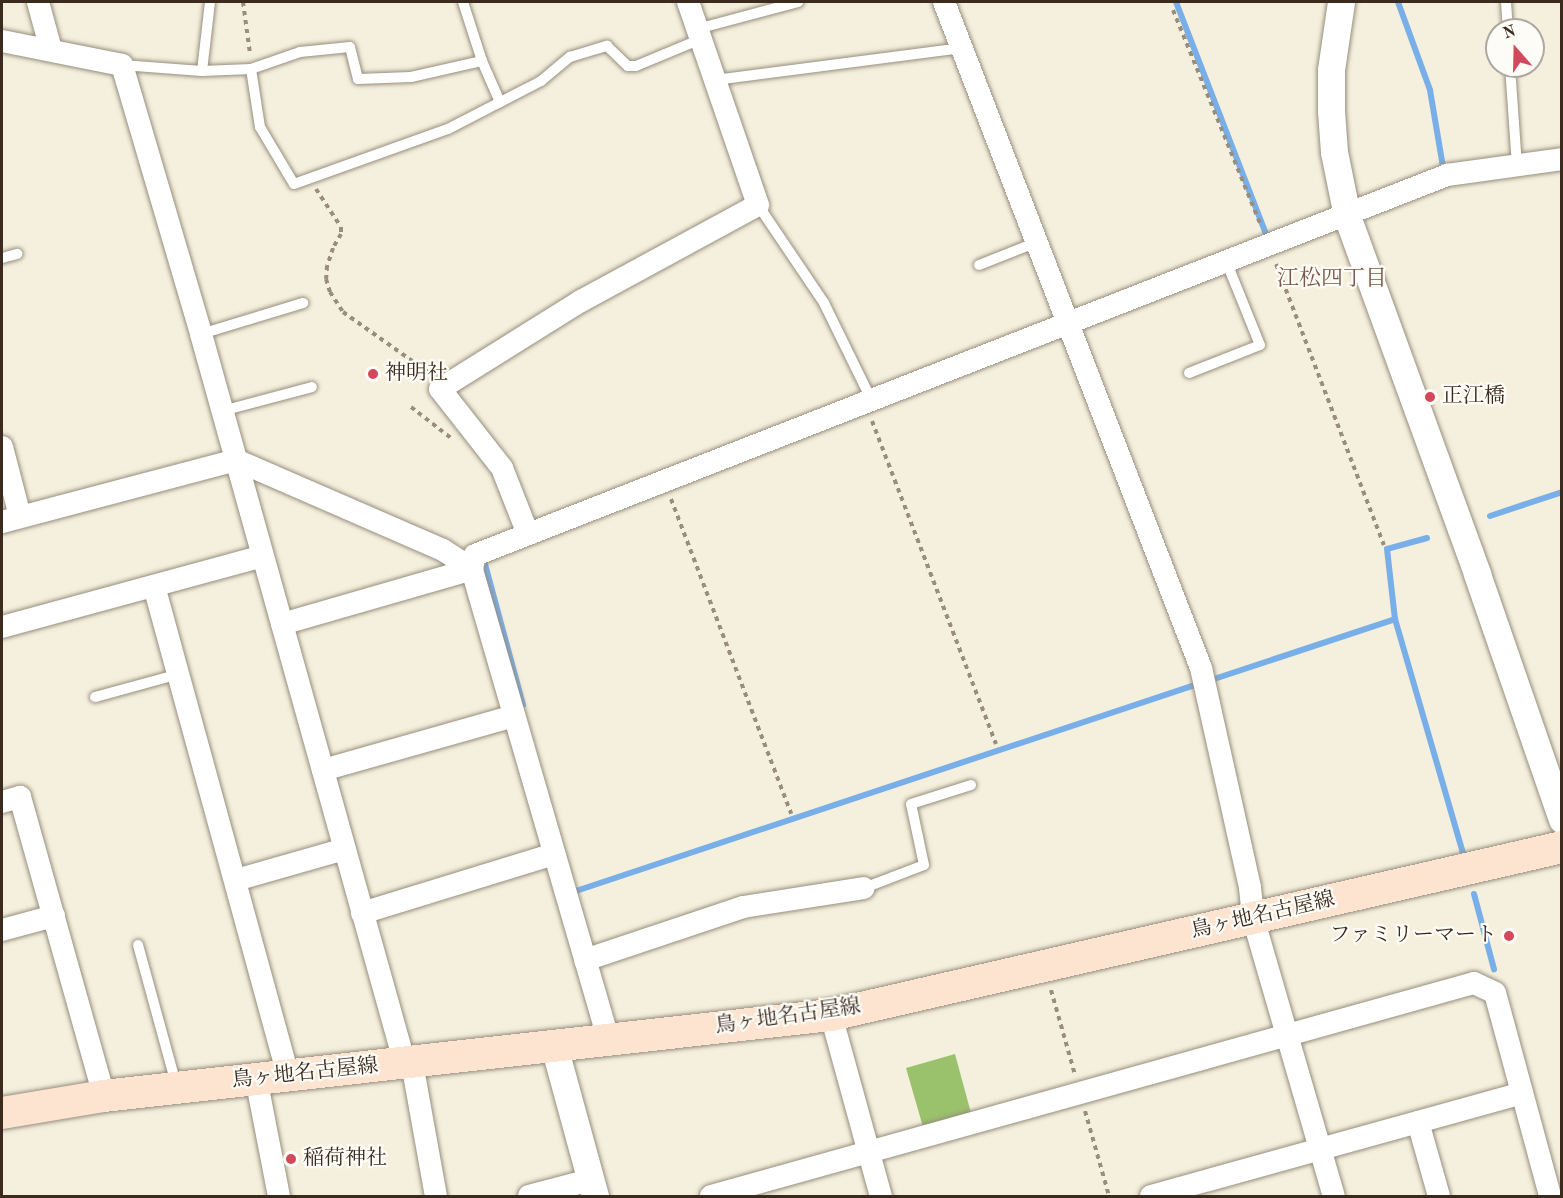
<!DOCTYPE html>
<html>
<head>
<meta charset="utf-8">
<style>
  body { margin:0 }
  #map { position:relative; width:1563px; height:1198px; overflow:hidden; background:#f4f0dd; font-family:"Old Standard TT","Noto Serif JP",serif }
  div>[style] { position:absolute }
  .green>* { inset:0; background:#9ac16c }
  .stream>* { height:6px; margin:-3px; padding:0 3px; transform-origin:3px; border-radius:3px; background:#79afe8 }
  .path>* { height:4px; margin-top:-2px; transform-origin:0; background:repeating-linear-gradient(90deg,#988d7e 0 4.5px,transparent 0 9px) }
  .roads { filter:drop-shadow(0 0 2px #988d7e) drop-shadow(0 0 2px #988d7e) }
  .service>* { height:10px; margin:-5px; padding:0 5px; transform-origin:5px; border-radius:5px; background:#fff }
  .minor>* { height:22px; margin:-11px; padding:0 11px; transform-origin:11px; border-radius:11px; background:#fff }
  .tertiary>* { height:27px; margin:-13.5px; padding:0 13.5px; transform-origin:13.5px; border-radius:13.5px; background:#fff }
  .secondary>* { height:32px; margin:-16px; padding:0 16px; transform-origin:16px; border-radius:16px; background:#fde4d1 }
  .dots>* { width:16px; height:16px; translate:-50% -50%; box-sizing:border-box; border:3px solid #fdfcf7; border-radius:50% }
  span { translate:-50% -50%; white-space:nowrap; text-align:center; line-height:1.15; -webkit-text-stroke:4.5px #fdfcf7; paint-order:stroke }
  .poi-label { font-size:21px; color:#3b2a1e }
  .left { translate:0 -50%; text-align:left }
  .right { translate:-100% -50%; text-align:right }
  .street-label { font-size:21px; color:#3b2a1e }
  .neighbourhood-label { font-size:22px; color:#785749 }
  .frame { position:absolute; inset:0; border:3px solid #3b2a1e; pointer-events:none }
  .north { position:absolute; left:1485px; top:18px; width:60px; height:60px; box-sizing:border-box; background:#fdfcf7; border:2px solid #afa8a0; border-radius:50%; rotate:340deg; font-size:16px; font-weight:700; line-height:24px; text-align:center; color:#3b2a1e }
  .north::after { content:''; display:block; margin:auto; width:21px; height:27px; background:#d1495b; clip-path:polygon(50% 0,100% 100%,50% 72%,0 100%) }
</style>
</head>
<body>
<div id="map">
  <div class="green">
    <div style="clip-path:polygon(955px 1054px,971px 1113px,923px 1127px,906px 1068px)"></div>
  </div>
  <div class="stream">
    <div style="left:1176px;top:2px;width:249px;rotate:68.8deg"></div>
    <div style="left:1398px;top:2px;width:94px;rotate:70deg"></div>
    <div style="left:1430px;top:90px;width:78px;rotate:80.4deg"></div>
    <div style="left:1490px;top:516px;width:76px;rotate:-18.4deg"></div>
    <div style="left:1427px;top:538px;width:41px;rotate:164.6deg"></div>
    <div style="left:1387px;top:549px;width:70px;rotate:83.5deg"></div>
    <div style="left:1395px;top:619px;width:244px;rotate:73.8deg"></div>
    <div style="left:485px;top:564px;width:146px;rotate:74.9deg"></div>
    <div style="left:1211px;top:680px;width:194px;rotate:-18.3deg"></div>
    <div style="left:572px;top:889px;width:3px;rotate:72deg"></div>
    <div style="left:573px;top:892px;width:659px;rotate:-18.41deg"></div>
    <div style="left:1474px;top:894px;width:78px;rotate:75.1deg"></div>
  </div>
  <div class="path">
    <div style="left:243px;top:2px;width:52px;rotate:82.3deg"></div>
    <div style="left:1173px;top:10px;width:233px;rotate:67.8deg"></div>
    <div style="left:316px;top:189px;width:45px;rotate:56.7deg"></div>
    <div style="left:341px;top:227px;width:7px;rotate:90deg"></div>
    <div style="left:341px;top:234px;width:16px;rotate:120deg"></div>
    <div style="left:333px;top:248px;width:19px;rotate:108deg"></div>
    <div style="left:327px;top:266px;width:13px;rotate:94deg"></div>
    <div style="left:326px;top:279px;width:14px;rotate:73deg"></div>
    <div style="left:330px;top:292px;width:24px;rotate:57deg"></div>
    <div style="left:343px;top:312px;width:105px;rotate:35.3deg"></div>
    <div style="left:1276px;top:264px;width:301px;rotate:69deg"></div>
    <div style="left:411px;top:407px;width:51px;rotate:37.8deg"></div>
    <div style="left:872px;top:421px;width:346px;rotate:69deg"></div>
    <div style="left:671px;top:499px;width:337px;rotate:69.1deg"></div>
    <div style="left:1051px;top:990px;width:88px;rotate:74.2deg"></div>
    <div style="left:1085px;top:1111px;width:88px;rotate:74.2deg"></div>
  </div>
  <div class="roads">
    <div class="service">
      <div style="left:463px;top:2px;width:62px;rotate:72.1deg"></div>
      <div style="left:482px;top:61px;width:45px;rotate:66.3deg"></div>
      <div style="left:1506px;top:2px;width:28px;rotate:86deg"></div>
      <div style="left:697px;top:29px;width:105px;rotate:-15deg"></div>
      <div style="left:122px;top:65px;width:80px;rotate:4.3deg"></div>
      <div style="left:202px;top:71px;width:49px;rotate:-2.3deg"></div>
      <div style="left:251px;top:69px;width:52px;rotate:-19.1deg"></div>
      <div style="left:300px;top:52px;width:50px;rotate:-5.7deg"></div>
      <div style="left:350px;top:47px;width:33px;rotate:76deg"></div>
      <div style="left:358px;top:79px;width:53px;rotate:-2.2deg"></div>
      <div style="left:411px;top:77px;width:73px;rotate:-12.7deg"></div>
      <div style="left:1510px;top:66px;width:100px;rotate:86deg"></div>
      <div style="left:251px;top:69px;width:59px;rotate:81.2deg"></div>
      <div style="left:260px;top:127px;width:66px;rotate:59.2deg"></div>
      <div style="left:294px;top:184px;width:164px;rotate:-19.7deg"></div>
      <div style="left:448px;top:129px;width:105px;rotate:-27.3deg"></div>
      <div style="left:541px;top:81px;width:38px;rotate:-40deg"></div>
      <div style="left:570px;top:57px;width:39px;rotate:-17deg"></div>
      <div style="left:607px;top:46px;width:29px;rotate:44deg"></div>
      <div style="left:628px;top:66px;width:8px"></div>
      <div style="left:636px;top:66px;width:70px;rotate:-22.6deg"></div>
      <div style="left:202px;top:71px;width:69px;rotate:-83.4deg"></div>
      <div style="left:715px;top:80px;width:249px;rotate:-7.4deg"></div>
      <div style="left:758px;top:205px;width:118px;rotate:56deg"></div>
      <div style="left:824px;top:303px;width:109px;rotate:63.9deg"></div>
      <div style="left:2px;top:258px;width:16px;rotate:-15deg"></div>
      <div style="left:979px;top:265px;width:62px;rotate:-21.6deg"></div>
      <div style="left:201px;top:334px;width:107px;rotate:-16.9deg"></div>
      <div style="left:1189px;top:373px;width:76px;rotate:-21.5deg"></div>
      <div style="left:1260px;top:345px;width:91px;rotate:-112deg"></div>
      <div style="left:222px;top:411px;width:93px;rotate:-14.9deg"></div>
      <div style="left:95px;top:697px;width:87px;rotate:-15.3deg"></div>
      <div style="left:864px;top:888px;width:64px;rotate:-21deg"></div>
      <div style="left:924px;top:865px;width:62px;rotate:-102deg"></div>
      <div style="left:911px;top:804px;width:63px;rotate:-17.6deg"></div>
      <div style="left:138px;top:945px;width:144px;rotate:74.7deg"></div>
    </div>
    <div class="minor">
      <div style="left:38px;top:2px;width:50px;rotate:74.8deg"></div>
      <div style="left:944px;top:2px;width:714px;rotate:68.9deg"></div>
      <div style="left:1201px;top:668px;width:225px;rotate:77.4deg"></div>
      <div style="left:1250px;top:888px;width:30px;rotate:84deg"></div>
      <div style="left:1253px;top:918px;width:290px;rotate:73.8deg"></div>
      <div style="left:2px;top:41px;width:122px;rotate:11.3deg"></div>
      <div style="left:122px;top:65px;width:280px;rotate:73.6deg"></div>
      <div style="left:201px;top:334px;width:758px;rotate:74.39deg"></div>
      <div style="left:2px;top:447px;width:71px;rotate:75.4deg"></div>
      <div style="left:2px;top:522px;width:242px;rotate:-14.8deg"></div>
      <div style="left:236px;top:460px;width:226px;rotate:23.5deg"></div>
      <div style="left:443px;top:550px;width:35px;rotate:33deg"></div>
      <div style="left:528px;top:534px;width:71px;rotate:-111.5deg"></div>
      <div style="left:502px;top:468px;width:100px;rotate:-128.1deg"></div>
      <div style="left:440px;top:389px;width:166px;rotate:-32deg"></div>
      <div style="left:581px;top:301px;width:201px;rotate:-28.5deg"></div>
      <div style="left:758px;top:205px;width:215px;rotate:-109deg"></div>
      <div style="left:154px;top:586px;width:507px;rotate:74.68deg"></div>
      <div style="left:282px;top:624px;width:198px;rotate:-16.1deg"></div>
      <div style="left:2px;top:627px;width:270px;rotate:-15.2deg"></div>
      <div style="left:323px;top:770px;width:198px;rotate:-15.8deg"></div>
      <div style="left:2px;top:802px;width:19px;rotate:-16deg"></div>
      <div style="left:20px;top:797px;width:311px;rotate:74.3deg"></div>
      <div style="left:236px;top:880px;width:113px;rotate:-15.9deg"></div>
      <div style="left:362px;top:913px;width:201px;rotate:-17.1deg"></div>
      <div style="left:2px;top:930px;width:54px;rotate:-15.1deg"></div>
      <div style="left:585px;top:960px;width:167px;rotate:-18.5deg"></div>
      <div style="left:743px;top:907px;width:122px;rotate:-8.9deg"></div>
      <div style="left:831px;top:1015px;width:188px;rotate:74.6deg"></div>
      <div style="left:608px;top:1038px;width:488px;rotate:-106.2deg"></div>
      <div style="left:472px;top:569px;width:14px;rotate:-78deg"></div>
      <div style="left:475px;top:555px;width:1044px;rotate:-21.35deg"></div>
      <div style="left:1447px;top:175px;width:116px;rotate:-7.9deg"></div>
      <div style="left:412px;top:1063px;width:135px;rotate:79.8deg"></div>
      <div style="left:256px;top:1078px;width:120px;rotate:79deg"></div>
      <div style="left:1418px;top:1122px;width:77px;rotate:74.2deg"></div>
      <div style="left:529px;top:1196px;width:63px;rotate:-14.7deg"></div>
      <div style="left:711px;top:1196px;width:792px;rotate:-15.6deg"></div>
      <div style="left:1474px;top:983px;width:23px;rotate:25deg"></div>
      <div style="left:1495px;top:993px;width:210px;rotate:74.8deg"></div>
      <div style="left:1151px;top:1196px;width:385px;rotate:-15.5deg"></div>
    </div>
    <div class="tertiary">
      <div style="left:1341px;top:2px;width:69px;rotate:98.4deg"></div>
      <div style="left:1331px;top:70px;width:41px;rotate:90deg"></div>
      <div style="left:1331px;top:111px;width:41px;rotate:85.8deg"></div>
      <div style="left:1334px;top:152px;width:65px;rotate:78.5deg"></div>
      <div style="left:1347px;top:216px;width:381px;rotate:70deg"></div>
      <div style="left:1477px;top:574px;width:260px;rotate:70.9deg"></div>
      <div style="left:554px;top:1046px;width:156px;rotate:74.7deg"></div>
    </div>
    <div class="secondary">
      <div style="left:2px;top:1113px;width:103px;rotate:-9.5deg"></div>
      <div style="left:104px;top:1096px;width:731px;rotate:-6.36deg"></div>
      <div style="left:831px;top:1015px;width:750px;rotate:-12.94deg"></div>
    </div>
  </div>
  <div class="dots">
    <div style="left:373px;top:374px;background:#d1495b"></div>
    <div style="left:1430px;top:397px;background:#d1495b"></div>
    <div style="left:1509px;top:936px;background:#d1495b"></div>
    <div style="left:291px;top:1159px;background:#d1495b"></div>
  </div>
  <div class="poi-label">
    <span class="left" style="left:385px;top:374px">神明社</span>
    <span class="left" style="left:1442px;top:397px">正江橋</span>
    <span class="right" style="left:1497px;top:936px">ファミリーマート</span>
    <span class="left" style="left:303px;top:1159px">稲荷神社</span>
  </div>
  <div class="street-label">
    <span style="left:1263px;top:916px;rotate:-13deg">鳥ヶ地名古屋線</span>
    <span style="left:788px;top:1017px;rotate:-8deg">鳥ヶ地名古屋線</span>
    <span style="left:305px;top:1074px;rotate:-6deg">鳥ヶ地名古屋線</span>
  </div>
  <div class="neighbourhood-label">
    <span style="left:1332px;top:280px">江松四丁目</span>
  </div>
  <div class="frame"></div>
  <div class="north">N</div>
</div>
</body>
</html>
